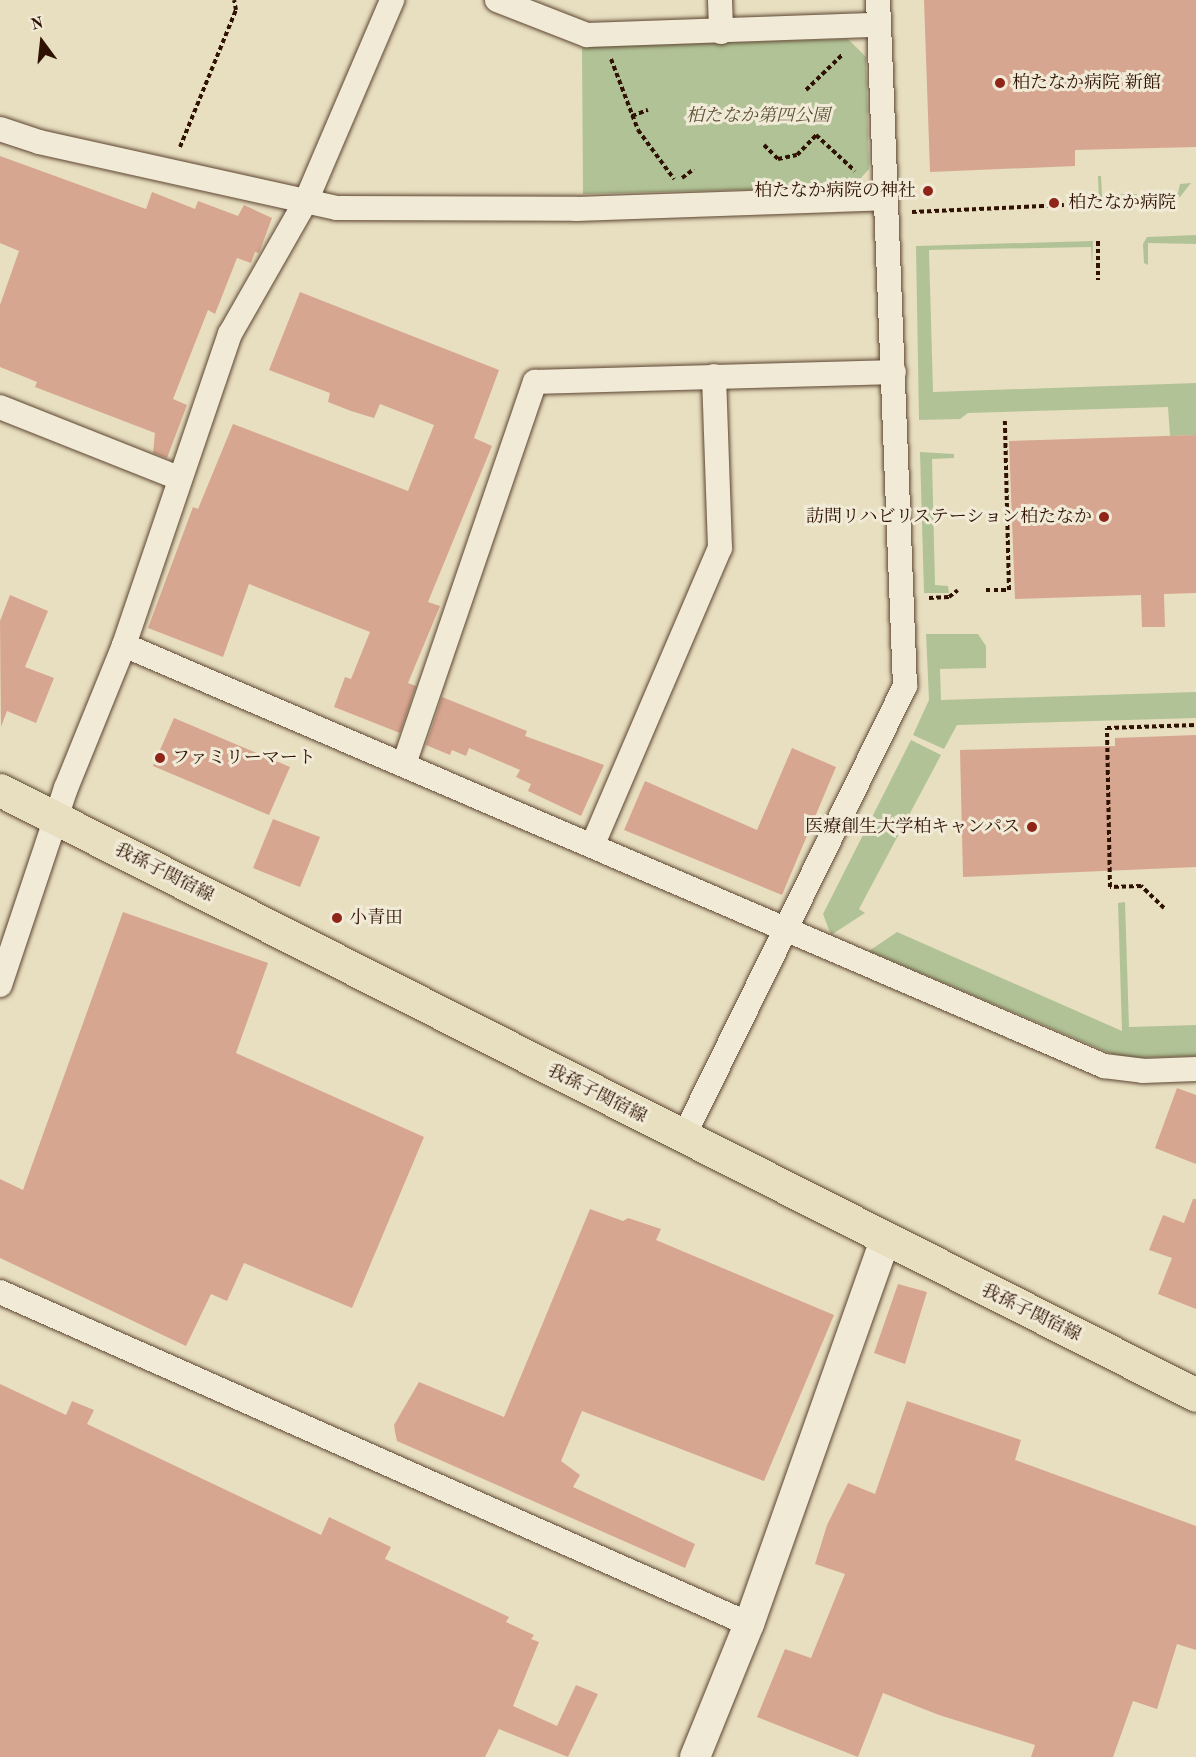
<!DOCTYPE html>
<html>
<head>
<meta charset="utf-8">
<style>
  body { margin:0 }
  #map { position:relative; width:1196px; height:1757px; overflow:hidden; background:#e8dfc0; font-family:"Old Standard TT","Noto Serif JP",serif }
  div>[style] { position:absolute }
  .green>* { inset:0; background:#b1c396 }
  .building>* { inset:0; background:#d7a690 }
  .path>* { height:4px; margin-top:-2px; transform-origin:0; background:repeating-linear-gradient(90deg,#2f1201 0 4.5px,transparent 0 7.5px) }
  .roads { filter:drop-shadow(0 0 2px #5d4531) drop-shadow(0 0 2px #5d4531) }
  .minor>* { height:24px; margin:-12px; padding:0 12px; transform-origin:12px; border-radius:12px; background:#f0ead6 }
  .tertiary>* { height:30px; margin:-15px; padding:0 15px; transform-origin:15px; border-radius:15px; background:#f0ead6 }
  .primary>* { height:33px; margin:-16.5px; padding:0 16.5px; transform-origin:16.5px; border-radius:16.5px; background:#e8dfc0 }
  .dots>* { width:16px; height:16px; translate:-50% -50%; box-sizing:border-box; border:3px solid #f0ead6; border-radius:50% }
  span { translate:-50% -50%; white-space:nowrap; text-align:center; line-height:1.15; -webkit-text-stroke:6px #f0ead6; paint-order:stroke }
  .poi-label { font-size:18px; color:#2f1201 }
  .left { translate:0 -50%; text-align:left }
  .right { translate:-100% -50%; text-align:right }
  .park-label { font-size:18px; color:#5c5035; font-style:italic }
  .street-label { font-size:18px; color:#2f1201 }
  .north { position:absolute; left:12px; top:12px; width:60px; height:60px; -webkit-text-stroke:4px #f0ead6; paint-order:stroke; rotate:345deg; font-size:16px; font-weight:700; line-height:24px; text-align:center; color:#2f1201 }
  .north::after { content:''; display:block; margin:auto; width:21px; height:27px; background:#2f1201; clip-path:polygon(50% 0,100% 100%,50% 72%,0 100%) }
</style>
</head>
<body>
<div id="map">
  <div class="green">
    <div style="clip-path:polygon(848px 39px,866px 57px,869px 169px,853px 187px,583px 194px,582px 47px)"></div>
    <div style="clip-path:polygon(1098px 176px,1101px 176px,1102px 195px,1178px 193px,1180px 184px,1191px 183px,1180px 197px,1099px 199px)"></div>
    <div style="clip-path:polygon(1196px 235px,1196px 244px,1148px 243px,1148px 265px,1144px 263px,1143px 244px,1147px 237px)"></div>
    <div style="clip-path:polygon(1093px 241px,1092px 269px,1091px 247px,929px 250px,933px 392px,1196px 383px,1196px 435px,1170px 436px,1168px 407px,968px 413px,960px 419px,919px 420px,916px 246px)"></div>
    <div style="clip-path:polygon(920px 452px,954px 454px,954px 458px,932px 459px,935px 585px,948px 586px,949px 593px,924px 593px)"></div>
    <div style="clip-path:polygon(926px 634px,978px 634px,986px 646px,986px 668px,940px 669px,941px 700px,1196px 692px,1196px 718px,957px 725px,944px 749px,913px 735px,929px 700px)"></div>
    <div style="clip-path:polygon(911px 740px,941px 755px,859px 909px,865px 913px,831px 935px,823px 914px)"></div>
    <div style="clip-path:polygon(1125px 902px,1129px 1027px,1196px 1025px,1196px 1056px,1134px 1058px,1112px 1054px,869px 951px,897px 932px,1122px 1031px,1118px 903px)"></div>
  </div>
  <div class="building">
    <div style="clip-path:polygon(924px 0,1196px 0,1196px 147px,1075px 150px,1075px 166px,930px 172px)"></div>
    <div style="clip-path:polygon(0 156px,146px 209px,152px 192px,195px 209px,198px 201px,238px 216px,244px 205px,272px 218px,259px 253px,255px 252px,251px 263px,237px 258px,215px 314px,208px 310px,173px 399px,187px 405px,167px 458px,153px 453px,155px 433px,35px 387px,37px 382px,0 367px,0 305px,19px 251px,0 243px)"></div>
    <div style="clip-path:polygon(300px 292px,499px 370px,474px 438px,492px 446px,428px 602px,440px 606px,408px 683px,416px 686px,400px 733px,334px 707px,345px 677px,351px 679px,370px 632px,249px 584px,223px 657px,148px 628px,193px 507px,198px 509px,233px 424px,408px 491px,434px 425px,380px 404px,374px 418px,351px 411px,328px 402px,330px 393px,269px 370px)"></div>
    <div style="clip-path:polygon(1196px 435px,1196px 593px,1164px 594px,1165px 627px,1142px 627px,1141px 595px,1015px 599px,1009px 441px)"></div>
    <div style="clip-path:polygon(10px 595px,48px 611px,25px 667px,54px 678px,36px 723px,7px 711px,1px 727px,0 621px)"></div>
    <div style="clip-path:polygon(442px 697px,527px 731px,525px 736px,604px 765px,581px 816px,528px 791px,531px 784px,516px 777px,520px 770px,469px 748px,466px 756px,452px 750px,450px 755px,426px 745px)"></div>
    <div style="clip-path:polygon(174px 718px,290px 767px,269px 815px,153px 766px)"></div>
    <div style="clip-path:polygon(1196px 735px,1196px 867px,963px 877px,960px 750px,1115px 746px,1115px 738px)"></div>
    <div style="clip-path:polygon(792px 748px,836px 767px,782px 895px,624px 830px,645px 781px,757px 830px)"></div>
    <div style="clip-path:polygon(273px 819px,320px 837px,300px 887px,253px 868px)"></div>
    <div style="clip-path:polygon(123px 912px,268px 963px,236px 1053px,424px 1137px,352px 1308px,244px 1263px,227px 1301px,211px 1294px,186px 1346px,0 1258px,0 1179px,23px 1190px)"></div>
    <div style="clip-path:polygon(1177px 1088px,1196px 1095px,1196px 1164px,1155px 1148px)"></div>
    <div style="clip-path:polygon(1193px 1199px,1196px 1199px,1196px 1309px,1158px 1294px,1172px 1258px,1149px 1250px,1163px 1215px,1184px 1223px)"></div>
    <div style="clip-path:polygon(590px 1209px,623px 1221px,628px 1218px,661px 1229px,656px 1240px,834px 1315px,764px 1481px,582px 1411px,561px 1461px,580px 1475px,573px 1487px,695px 1544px,685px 1568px,397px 1441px,395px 1432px,394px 1425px,419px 1382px,504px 1417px)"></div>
    <div style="clip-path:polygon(898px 1284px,927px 1292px,905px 1364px,874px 1353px)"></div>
    <div style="clip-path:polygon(0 1384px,66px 1415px,72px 1401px,94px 1410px,87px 1424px,321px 1535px,329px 1517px,391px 1547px,385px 1559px,509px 1617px,506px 1622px,534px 1635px,531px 1639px,539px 1642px,513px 1706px,557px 1726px,576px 1685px,598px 1694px,568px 1757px,499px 1729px,485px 1757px,0 1757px)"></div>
    <div style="clip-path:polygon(907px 1401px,1021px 1440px,1015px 1460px,1196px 1526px,1196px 1650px,1177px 1644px,1157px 1709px,1133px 1701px,1113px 1757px,1031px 1757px,1035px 1745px,939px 1715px,883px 1693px,858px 1757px,757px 1717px,785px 1649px,811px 1658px,845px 1574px,815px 1564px,827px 1525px,848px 1483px,875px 1494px)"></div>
  </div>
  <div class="path">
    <div style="left:611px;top:59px;width:76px;rotate:69.2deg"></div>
    <div style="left:638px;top:130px;width:61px;rotate:53.7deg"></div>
    <div style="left:806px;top:90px;width:52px;rotate:-44.2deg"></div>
    <div style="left:632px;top:116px;width:17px;rotate:-21deg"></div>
    <div style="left:764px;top:145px;width:20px;rotate:45deg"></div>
    <div style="left:778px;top:159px;width:19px;rotate:-12deg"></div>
    <div style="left:797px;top:155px;width:28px;rotate:-46deg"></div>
    <div style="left:816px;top:135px;width:53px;rotate:42.7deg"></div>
    <div style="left:180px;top:147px;width:148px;rotate:-67.8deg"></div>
    <div style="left:236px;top:10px;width:10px;rotate:-101deg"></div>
    <div style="left:682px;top:178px;width:15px;rotate:-37deg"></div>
    <div style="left:912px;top:212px;width:152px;rotate:-2.6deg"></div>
    <div style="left:1098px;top:241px;width:39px;rotate:90deg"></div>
    <div style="left:986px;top:590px;width:23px"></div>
    <div style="left:1009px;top:590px;width:169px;rotate:-91.4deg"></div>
    <div style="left:929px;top:598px;width:20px;rotate:-3deg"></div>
    <div style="left:949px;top:597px;width:11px;rotate:-38deg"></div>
    <div style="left:1164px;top:908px;width:32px;rotate:-136deg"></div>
    <div style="left:1141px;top:886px;width:31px;rotate:178deg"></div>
    <div style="left:1110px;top:887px;width:159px;rotate:-91.1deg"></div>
    <div style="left:1107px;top:728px;width:89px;rotate:-1.9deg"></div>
  </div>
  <div class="roads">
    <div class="minor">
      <div style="left:497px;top:0;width:97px;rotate:21.3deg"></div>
      <div style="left:587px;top:35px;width:291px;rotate:-2deg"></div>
      <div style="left:720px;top:0;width:32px;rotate:88deg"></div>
      <div style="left:0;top:129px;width:41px;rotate:18.4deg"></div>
      <div style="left:39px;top:142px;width:305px;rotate:12.5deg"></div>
      <div style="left:337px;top:208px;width:239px;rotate:0.2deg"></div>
      <div style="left:576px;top:209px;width:309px;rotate:-2deg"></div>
      <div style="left:0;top:407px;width:192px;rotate:21.7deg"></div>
      <div style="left:124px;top:645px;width:1067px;rotate:23.25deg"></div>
      <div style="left:1104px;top:1066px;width:39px;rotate:7deg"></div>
      <div style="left:1143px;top:1071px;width:53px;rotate:-2.2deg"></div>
      <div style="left:404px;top:764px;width:404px;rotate:-71.1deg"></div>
      <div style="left:535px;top:382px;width:359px;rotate:-1.6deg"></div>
      <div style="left:593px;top:844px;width:322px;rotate:-66.8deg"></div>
      <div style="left:720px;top:548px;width:172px;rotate:-92deg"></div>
      <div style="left:0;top:985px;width:208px;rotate:-71.5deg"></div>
      <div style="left:66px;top:788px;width:154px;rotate:-67.9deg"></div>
      <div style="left:124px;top:645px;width:329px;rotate:-71.2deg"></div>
      <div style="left:230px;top:334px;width:153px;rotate:-60.3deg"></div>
      <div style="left:306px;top:201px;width:219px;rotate:-66.8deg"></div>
      <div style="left:683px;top:1138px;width:504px;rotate:-63.84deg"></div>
      <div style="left:905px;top:686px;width:687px;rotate:-92.25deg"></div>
      <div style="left:0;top:1292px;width:819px;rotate:23.91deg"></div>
    </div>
    <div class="tertiary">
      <div style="left:695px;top:1757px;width:144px;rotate:-67.9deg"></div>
      <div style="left:749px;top:1624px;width:406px;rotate:-70.5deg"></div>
    </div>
    <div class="primary">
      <div style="left:0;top:790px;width:1340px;rotate:26.83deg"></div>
    </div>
  </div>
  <div class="dots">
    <div style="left:1000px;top:83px;background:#8f2418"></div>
    <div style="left:928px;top:191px;background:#8f2418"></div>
    <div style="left:1054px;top:203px;background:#8f2418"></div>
    <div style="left:1104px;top:517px;background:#8f2418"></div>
    <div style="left:160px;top:758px;background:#8f2418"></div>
    <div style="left:1032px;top:827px;background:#8f2418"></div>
    <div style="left:337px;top:918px;background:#8f2418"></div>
  </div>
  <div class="poi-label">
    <span class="left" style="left:1012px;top:83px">柏たなか病院 新館</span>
    <span class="right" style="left:916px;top:191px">柏たなか病院の神社</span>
    <span class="left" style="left:1068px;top:203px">柏たなか病院</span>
    <span class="right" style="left:1092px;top:517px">訪問リハビリステーション柏たなか</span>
    <span class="left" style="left:172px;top:758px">ファミリーマート</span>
    <span class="right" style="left:1020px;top:827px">医療創生大学柏キャンパス</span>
    <span class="left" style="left:349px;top:918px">小青田</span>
  </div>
  <div class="park-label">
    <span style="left:758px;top:116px">柏たなか第四公園</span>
  </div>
  <div class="street-label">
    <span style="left:164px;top:873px;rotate:27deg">我孫子関宿線</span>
    <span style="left:597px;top:1094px;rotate:27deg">我孫子関宿線</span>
    <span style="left:1031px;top:1313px;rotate:26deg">我孫子関宿線</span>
  </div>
  <div class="north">N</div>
</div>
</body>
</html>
